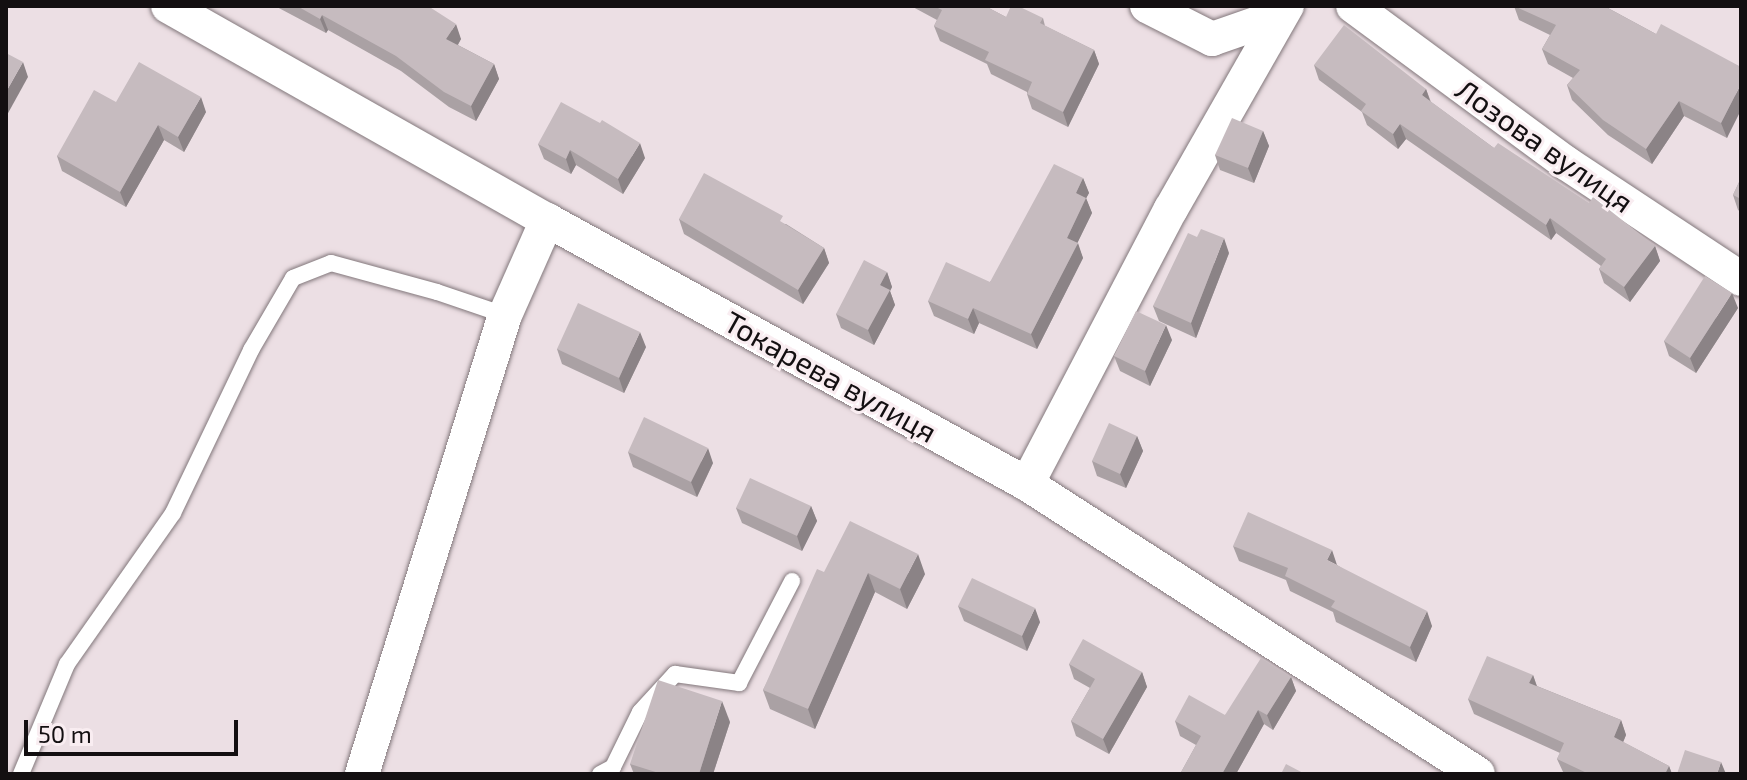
<!DOCTYPE html>
<html>
<head>
<meta charset="utf-8">
<style>
  body { margin:0 }
  #map { position:relative; width:1747px; height:780px; overflow:hidden; background:#ecdfe4; font-family:"Exo 2",sans-serif }
  div>[style] { position:absolute }
  .roads { filter:drop-shadow(0 0 2px #82777b) drop-shadow(0 0 2px #82777b) }
  .lane>* { height:16px; margin:-8px; padding:0 8px; transform-origin:8px; border-radius:8px; background:#fff }
  .street>* { height:34px; margin:-17px; padding:0 17px; transform-origin:17px; border-radius:17px; background:#fff }
  .wall>* { inset:0; background:#aaa1a4 }
  .shaded-wall>* { inset:0; background:#8b8386 }
  .building>* { inset:0; background:#c6bbbf }
  span { translate:-50% -50%; white-space:nowrap; text-align:center; line-height:1.15; -webkit-text-stroke:6px #f9edf1; paint-order:stroke }
  .street-label { font-size:30px; color:#130f11 }
  .frame { position:absolute; inset:0; border:8px solid #130f11; pointer-events:none }
  .scale { position:absolute; left:24px; top:720px; width:214px; height:36px; box-sizing:border-box; border:4px solid #130f11; border-top:0; padding-left:10px; font-size:24px; line-height:28px; white-space:nowrap; color:#130f11; -webkit-text-stroke:6px #f9edf1; paint-order:stroke }
</style>
</head>
<body>
<div id="map">
  <div class="roads">
    <div class="lane">
      <div style="left:21px;top:774px;width:119px;rotate:-67.3deg"></div>
      <div style="left:67px;top:664px;width:184px;rotate:-54.9deg"></div>
      <div style="left:173px;top:513px;width:181px;rotate:-64.4deg"></div>
      <div style="left:251px;top:350px;width:83px;rotate:-59.7deg"></div>
      <div style="left:293px;top:278px;width:41px;rotate:-21.5deg"></div>
      <div style="left:331px;top:263px;width:110px;rotate:15.3deg"></div>
      <div style="left:437px;top:292px;width:72px;rotate:18.7deg"></div>
      <div style="left:600px;top:774px;width:15px;rotate:-28deg"></div>
      <div style="left:613px;top:767px;width:61px;rotate:-63.9deg"></div>
      <div style="left:640px;top:712px;width:52px;rotate:-47.4deg"></div>
      <div style="left:675px;top:674px;width:65px;rotate:8deg"></div>
      <div style="left:739px;top:683px;width:115px;rotate:-62.5deg"></div>
    </div>
    <div class="street">
      <div style="left:168px;top:6px;width:435px;rotate:29.5deg"></div>
      <div style="left:547px;top:220px;width:548px;rotate:28.81deg"></div>
      <div style="left:1027px;top:484px;width:536px;rotate:32.74deg"></div>
      <div style="left:1147px;top:6px;width:73px;rotate:26.9deg"></div>
      <div style="left:1212px;top:39px;width:70px;rotate:-19.2deg"></div>
      <div style="left:1353px;top:6px;width:265px;rotate:36.4deg"></div>
      <div style="left:1566px;top:163px;width:210px;rotate:33.5deg"></div>
      <div style="left:1027px;top:484px;width:310px;rotate:-62.4deg"></div>
      <div style="left:1171px;top:209px;width:234px;rotate:-60.3deg"></div>
      <div style="left:362px;top:774px;width:481px;rotate:-72.7deg"></div>
      <div style="left:505px;top:315px;width:104px;rotate:-66.1deg"></div>
    </div>
  </div>
  <div class="wall">
    <div style="clip-path:polygon(275px 6px,428px 6px,461px 39px,458px 45px,494px 64px,499px 79px,476px 121px,449px 107px,401px 71px,328px 30px,326px 33px)"></div>
    <div style="clip-path:polygon(911px 6px,985px 6px,1006px 17px,1043px 18px,1045px 26px,1094px 50px,1099px 64px,1068px 127px,1032px 109px,1027px 94px,1027px 92px,991px 74px,987px 64px,940px 41px,934px 26px,937px 20px)"></div>
    <div style="clip-path:polygon(1514px 6px,1608px 8px,1656px 34px,1741px 67px,1727px 138px,1684px 116px,1652px 164px,1608px 135px,1572px 100px,1567px 85px,1573px 78px,1548px 64px,1542px 49px,1550px 35px,1519px 20px)"></div>
    <div style="clip-path:polygon(1314px 65px,1426px 89px,1431px 102px,1494px 148px,1655px 246px,1660px 261px,1630px 302px,1604px 283px,1599px 269px,1601px 266px,1556px 233px,1551px 240px,1406px 139px,1398px 149px,1367px 125px,1362px 112px,1319px 80px)"></div>
    <div style="clip-path:polygon(116px 102px,206px 112px,184px 152px,164px 140px,126px 207px,62px 171px,57px 156px)"></div>
    <div style="clip-path:polygon(1263px 131px,1269px 146px,1254px 183px,1220px 170px,1215px 155px)"></div>
    <div style="clip-path:polygon(538px 144px,645px 158px,623px 194px,576px 165px,571px 174px,544px 159px)"></div>
    <div style="clip-path:polygon(1083px 178px,1089px 193px,1086px 198px,1092px 213px,1077px 243px,1083px 258px,1037px 349px,979px 323px,974px 334px,934px 316px,928px 301px,990px 282px)"></div>
    <div style="clip-path:polygon(1741px 178px,1741px 212px,1738px 210px,1733px 195px)"></div>
    <div style="clip-path:polygon(679px 219px,786px 224px,824px 248px,829px 263px,803px 304px,684px 234px)"></div>
    <div style="clip-path:polygon(1229px 253px,1196px 338px,1159px 321px,1153px 306px)"></div>
    <div style="clip-path:polygon(887px 272px,892px 287px,890px 291px,895px 305px,874px 345px,841px 328px,836px 314px)"></div>
    <div style="clip-path:polygon(1738px 308px,1696px 373px,1669px 356px,1664px 341px)"></div>
    <div style="clip-path:polygon(1172px 340px,1150px 386px,1120px 371px,1114px 356px)"></div>
    <div style="clip-path:polygon(646px 347px,624px 393px,562px 364px,557px 349px)"></div>
    <div style="clip-path:polygon(1137px 436px,1143px 451px,1126px 488px,1097px 476px,1092px 461px)"></div>
    <div style="clip-path:polygon(628px 452px,713px 463px,697px 497px,633px 467px)"></div>
    <div style="clip-path:polygon(811px 506px,817px 521px,802px 551px,742px 523px,736px 508px)"></div>
    <div style="clip-path:polygon(1233px 546px,1337px 565px,1432px 626px,1416px 662px,1336px 622px,1333px 612px,1290px 591px,1286px 580px,1239px 561px)"></div>
    <div style="clip-path:polygon(824px 572px,925px 574px,907px 609px,875px 592px,815px 729px,770px 709px,763px 690px)"></div>
    <div style="clip-path:polygon(958px 606px,1040px 622px,1027px 651px,964px 621px)"></div>
    <div style="clip-path:polygon(1069px 664px,1142px 672px,1147px 687px,1109px 754px,1076px 736px,1071px 721px,1090px 688px,1074px 679px)"></div>
    <div style="clip-path:polygon(1533px 675px,1537px 686px,1621px 720px,1626px 735px,1623px 742px,1669px 766px,1672px 774px,1564px 774px,1557px 759px,1560px 753px,1474px 714px,1468px 699px)"></div>
    <div style="clip-path:polygon(1291px 677px,1296px 691px,1273px 730px,1264px 724px,1236px 774px,1180px 774px,1196px 745px,1180px 736px,1175px 721px,1225px 715px)"></div>
    <div style="clip-path:polygon(730px 722px,713px 774px,634px 774px,630px 764px)"></div>
  </div>
  <div class="shaded-wall">
    <div style="clip-path:polygon(322px 15px,328px 30px,326px 33px,320px 19px)"></div>
    <div style="clip-path:polygon(456px 24px,461px 39px,452px 54px,446px 39px)"></div>
    <div style="clip-path:polygon(1094px 50px,1099px 64px,1068px 127px,1063px 112px)"></div>
    <div style="clip-path:polygon(23px 62px,28px 77px,7px 115px,6px 92px)"></div>
    <div style="clip-path:polygon(494px 64px,499px 79px,476px 121px,471px 106px)"></div>
    <div style="clip-path:polygon(1741px 84px,1741px 110px,1727px 138px,1721px 123px)"></div>
    <div style="clip-path:polygon(1426px 89px,1431px 104px,1422px 95px)"></div>
    <div style="clip-path:polygon(201px 97px,206px 112px,184px 152px,178px 137px)"></div>
    <div style="clip-path:polygon(1679px 101px,1684px 116px,1652px 164px,1646px 149px)"></div>
    <div style="clip-path:polygon(1400px 124px,1406px 139px,1398px 149px,1393px 134px)"></div>
    <div style="clip-path:polygon(158px 125px,164px 140px,126px 207px,120px 192px)"></div>
    <div style="clip-path:polygon(1263px 131px,1269px 146px,1254px 183px,1248px 168px)"></div>
    <div style="clip-path:polygon(640px 143px,645px 158px,623px 194px,618px 179px)"></div>
    <div style="clip-path:polygon(570px 150px,576px 165px,571px 174px,566px 159px)"></div>
    <div style="clip-path:polygon(1083px 178px,1089px 193px,1081px 208px,1076px 193px)"></div>
    <div style="clip-path:polygon(1086px 198px,1092px 213px,1073px 252px,1067px 238px)"></div>
    <div style="clip-path:polygon(1550px 218px,1556px 233px,1551px 240px,1546px 225px)"></div>
    <div style="clip-path:polygon(1224px 238px,1229px 253px,1196px 338px,1191px 323px)"></div>
    <div style="clip-path:polygon(1078px 243px,1083px 258px,1037px 349px,1031px 334px)"></div>
    <div style="clip-path:polygon(1655px 246px,1660px 261px,1630px 302px,1624px 287px)"></div>
    <div style="clip-path:polygon(824px 248px,829px 263px,803px 304px,798px 290px)"></div>
    <div style="clip-path:polygon(887px 272px,892px 287px,890px 291px,895px 305px,874px 345px,868px 330px,880px 285px)"></div>
    <div style="clip-path:polygon(1732px 293px,1738px 308px,1696px 373px,1690px 358px)"></div>
    <div style="clip-path:polygon(973px 308px,979px 323px,974px 334px,968px 319px)"></div>
    <div style="clip-path:polygon(1166px 325px,1172px 340px,1150px 386px,1145px 371px)"></div>
    <div style="clip-path:polygon(640px 332px,646px 347px,624px 393px,619px 378px)"></div>
    <div style="clip-path:polygon(1137px 436px,1143px 451px,1126px 488px,1120px 474px)"></div>
    <div style="clip-path:polygon(708px 448px,713px 463px,697px 497px,691px 482px)"></div>
    <div style="clip-path:polygon(811px 506px,817px 521px,802px 551px,797px 536px)"></div>
    <div style="clip-path:polygon(1332px 550px,1337px 565px,1327px 560px)"></div>
    <div style="clip-path:polygon(918px 554px,925px 574px,907px 609px,900px 589px)"></div>
    <div style="clip-path:polygon(868px 573px,875px 592px,815px 729px,808px 709px)"></div>
    <div style="clip-path:polygon(1035px 608px,1040px 622px,1027px 651px,1022px 636px)"></div>
    <div style="clip-path:polygon(1427px 611px,1432px 626px,1416px 662px,1410px 647px)"></div>
    <div style="clip-path:polygon(1142px 672px,1147px 687px,1109px 754px,1103px 739px)"></div>
    <div style="clip-path:polygon(1533px 675px,1538px 690px,1529px 683px)"></div>
    <div style="clip-path:polygon(1291px 677px,1296px 691px,1273px 730px,1267px 715px)"></div>
    <div style="clip-path:polygon(722px 701px,730px 722px,713px 774px,699px 774px)"></div>
    <div style="clip-path:polygon(1258px 710px,1264px 724px,1236px 774px,1222px 774px)"></div>
    <div style="clip-path:polygon(1621px 720px,1626px 735px,1619px 752px,1614px 737px)"></div>
    <div style="clip-path:polygon(1721px 762px,1726px 774px,1717px 774px)"></div>
    <div style="clip-path:polygon(1669px 766px,1672px 774px,1665px 774px)"></div>
  </div>
  <div class="building">
    <div style="clip-path:polygon(297px 6px,428px 6px,456px 24px,446px 39px,494px 64px,471px 106px,444px 92px,396px 56px,322px 15px,320px 19px)"></div>
    <div style="clip-path:polygon(934px 6px,985px 6px,1006px 17px,1011px 6px,1018px 6px,1043px 18px,1040px 23px,1094px 50px,1063px 112px,1027px 94px,1032px 82px,985px 60px,989px 52px,934px 26px,942px 10px)"></div>
    <div style="clip-path:polygon(1514px 6px,1604px 6px,1656px 34px,1661px 24px,1741px 67px,1741px 84px,1721px 123px,1679px 101px,1646px 149px,1603px 120px,1567px 85px,1580px 70px,1542px 49px,1556px 25px)"></div>
    <div style="clip-path:polygon(1344px 25px,1426px 89px,1422px 95px,1494px 148px,1498px 143px,1589px 203px,1593px 197px,1655px 246px,1624px 287px,1599px 269px,1606px 259px,1550px 218px,1546px 225px,1400px 124px,1393px 134px,1361px 111px,1366px 104px,1314px 65px)"></div>
    <div style="clip-path:polygon(6px 53px,23px 62px,6px 92px)"></div>
    <div style="clip-path:polygon(139px 62px,201px 97px,178px 137px,158px 125px,120px 192px,57px 156px,94px 90px,116px 102px)"></div>
    <div style="clip-path:polygon(561px 102px,600px 123px,602px 120px,640px 143px,618px 179px,570px 150px,566px 159px,538px 144px)"></div>
    <div style="clip-path:polygon(1232px 118px,1263px 131px,1248px 168px,1215px 155px)"></div>
    <div style="clip-path:polygon(1054px 164px,1083px 178px,1076px 193px,1086px 198px,1067px 238px,1078px 243px,1031px 334px,973px 308px,968px 319px,928px 301px,946px 262px,990px 282px)"></div>
    <div style="clip-path:polygon(704px 173px,783px 216px,780px 221px,824px 248px,798px 290px,679px 219px)"></div>
    <div style="clip-path:polygon(1741px 178px,1741px 199px,1733px 195px)"></div>
    <div style="clip-path:polygon(1201px 229px,1224px 238px,1191px 323px,1153px 306px,1188px 233px,1197px 237px)"></div>
    <div style="clip-path:polygon(864px 260px,887px 272px,880px 285px,890px 290px,868px 330px,836px 314px)"></div>
    <div style="clip-path:polygon(1705px 276px,1732px 293px,1690px 358px,1664px 341px)"></div>
    <div style="clip-path:polygon(578px 303px,640px 332px,619px 378px,557px 349px)"></div>
    <div style="clip-path:polygon(1136px 311px,1166px 325px,1145px 371px,1114px 356px)"></div>
    <div style="clip-path:polygon(644px 417px,708px 448px,691px 482px,628px 452px)"></div>
    <div style="clip-path:polygon(1109px 423px,1137px 436px,1120px 474px,1092px 461px)"></div>
    <div style="clip-path:polygon(750px 478px,811px 506px,797px 536px,736px 508px)"></div>
    <div style="clip-path:polygon(1248px 512px,1332px 550px,1327px 560px,1427px 611px,1410px 647px,1331px 607px,1335px 601px,1285px 576px,1288px 568px,1233px 546px)"></div>
    <div style="clip-path:polygon(850px 521px,918px 554px,900px 589px,868px 573px,808px 709px,763px 690px,817px 569px,824px 572px)"></div>
    <div style="clip-path:polygon(972px 578px,1035px 608px,1022px 636px,958px 606px)"></div>
    <div style="clip-path:polygon(1083px 639px,1142px 672px,1103px 739px,1071px 721px,1095px 679px,1069px 664px)"></div>
    <div style="clip-path:polygon(1487px 656px,1533px 675px,1529px 683px,1621px 720px,1614px 737px,1669px 766px,1665px 774px,1589px 774px,1557px 759px,1564px 743px,1468px 699px)"></div>
    <div style="clip-path:polygon(1261px 658px,1291px 677px,1267px 715px,1258px 710px,1222px 774px,1180px 774px,1201px 736px,1175px 721px,1189px 695px,1225px 715px)"></div>
    <div style="clip-path:polygon(658px 680px,722px 701px,699px 774px,662px 774px,630px 764px)"></div>
    <div style="clip-path:polygon(1685px 750px,1721px 762px,1717px 774px,1677px 774px)"></div>
    <div style="clip-path:polygon(1286px 764px,1305px 774px,1281px 774px)"></div>
  </div>
  <div class="street-label">
    <span style="left:1545px;top:145px;rotate:35deg">Лозова вулиця</span>
    <span style="left:831px;top:376px;rotate:29deg">Токарева вулиця</span>
  </div>
  <div class="frame"></div>
  <div class="scale">50 m</div>
</div>
</body>
</html>
